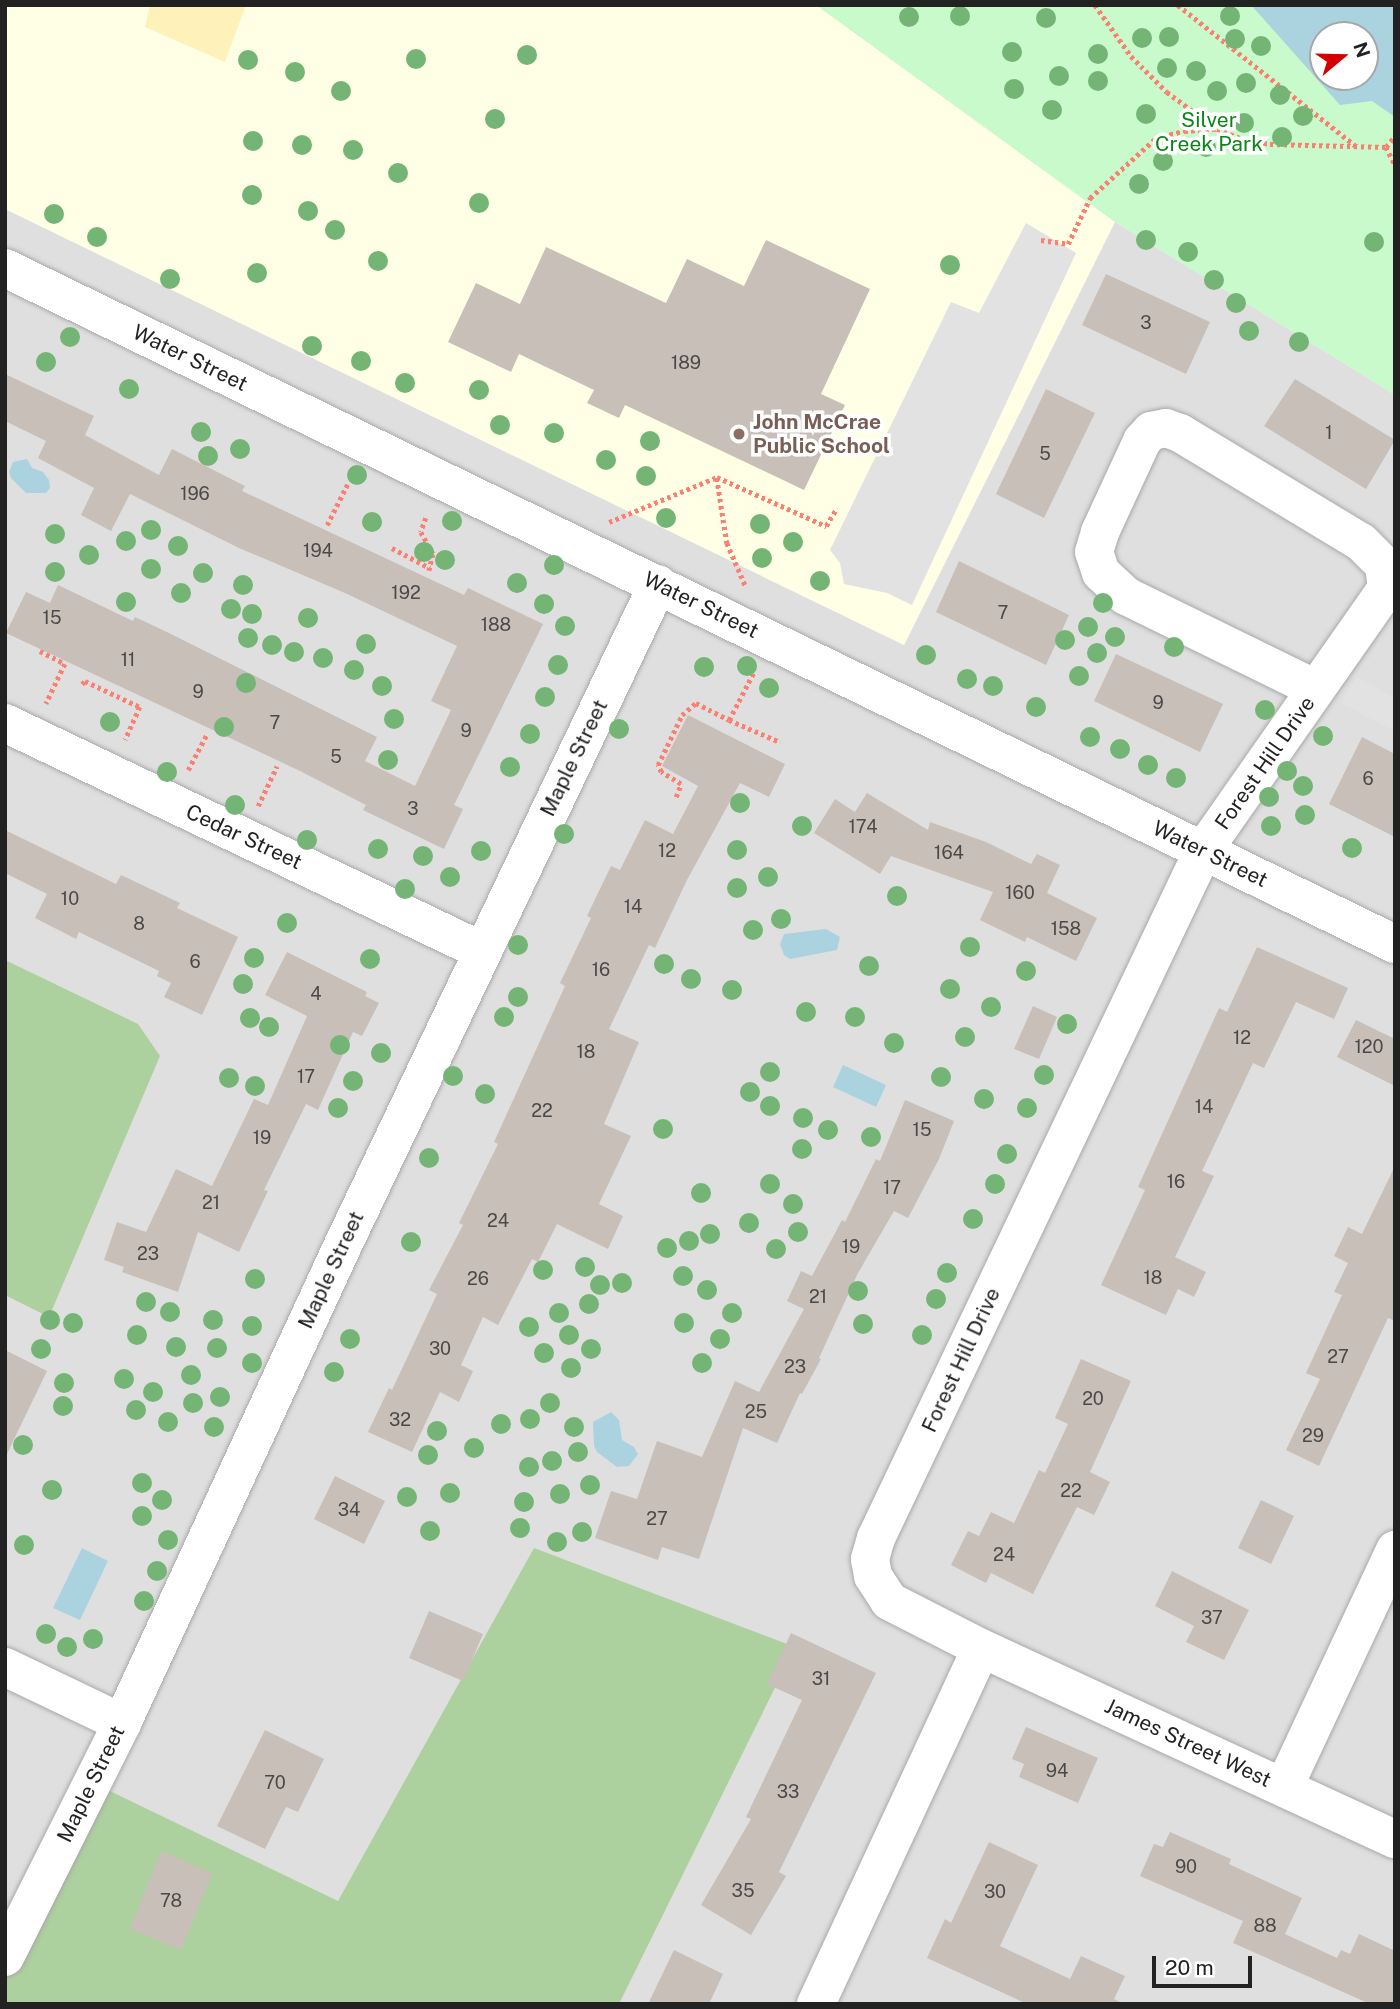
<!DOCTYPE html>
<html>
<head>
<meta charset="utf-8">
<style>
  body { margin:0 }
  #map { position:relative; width:1400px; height:2009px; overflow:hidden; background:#f2efe9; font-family:"Public Sans",sans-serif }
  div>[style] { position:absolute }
  .residential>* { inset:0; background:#e0dfdf }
  .education>* { inset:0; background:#ffffe5 }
  .forest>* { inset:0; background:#add19e }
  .sand>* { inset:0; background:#fff1ba }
  .park>* { inset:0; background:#c8facc }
  .parking>* { inset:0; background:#e2e2e2 }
  .water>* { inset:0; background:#aad3df }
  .building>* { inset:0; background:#c7bfb8 }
  .path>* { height:4.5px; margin-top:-2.25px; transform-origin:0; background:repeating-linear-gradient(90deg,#fa8072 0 3.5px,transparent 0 7px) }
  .roads { filter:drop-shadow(0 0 2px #a9a9a9) drop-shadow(0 0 2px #a9a9a9) }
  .minor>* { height:38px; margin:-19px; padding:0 19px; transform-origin:19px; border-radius:19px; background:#fff }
  .tertiary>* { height:38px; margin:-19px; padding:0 19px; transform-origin:19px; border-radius:19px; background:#fff }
  .trees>* { width:20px; height:20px; margin:-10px; border-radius:50%; background:#74b475 }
  .dots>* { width:19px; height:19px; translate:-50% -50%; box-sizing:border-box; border:4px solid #fff; border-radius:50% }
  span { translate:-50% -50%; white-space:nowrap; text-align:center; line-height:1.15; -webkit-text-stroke:7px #fff; paint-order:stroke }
  .number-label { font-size:18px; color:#4b4948 }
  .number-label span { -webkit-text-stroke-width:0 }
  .park-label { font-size:21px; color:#0c8416 }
  .street-label { font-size:21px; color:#222 }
  .education-label { font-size:21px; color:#785e54; font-weight:700 }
  .left { translate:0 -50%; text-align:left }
  .frame { position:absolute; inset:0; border:7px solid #222; pointer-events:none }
  .north { position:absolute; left:1309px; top:21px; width:70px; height:70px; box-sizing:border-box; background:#fff; border:2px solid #a7a7a7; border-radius:50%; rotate:71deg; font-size:19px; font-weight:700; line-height:28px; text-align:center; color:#222 }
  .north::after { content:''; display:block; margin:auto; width:24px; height:32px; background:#d40000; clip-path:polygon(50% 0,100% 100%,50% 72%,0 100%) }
  .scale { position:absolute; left:1152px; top:1956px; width:100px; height:32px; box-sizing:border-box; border:4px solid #222; border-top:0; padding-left:9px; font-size:21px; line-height:24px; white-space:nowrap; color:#222; -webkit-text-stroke:5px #fff; paint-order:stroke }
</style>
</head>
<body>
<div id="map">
  <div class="residential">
    <div style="clip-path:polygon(5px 209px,904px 645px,1115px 222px,1395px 395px,1395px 2004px,5px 2004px)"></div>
  </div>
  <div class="education">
    <div style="clip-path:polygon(5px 5px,816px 5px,1115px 222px,904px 645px,5px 209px)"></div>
  </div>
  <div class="forest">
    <div style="clip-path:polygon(5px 960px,138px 1024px,160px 1056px,49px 1317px,5px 1295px)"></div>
    <div style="clip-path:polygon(534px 1548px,795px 1647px,619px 2004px,5px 2004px,5px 1945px,85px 1779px,338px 1901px)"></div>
  </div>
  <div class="sand">
    <div style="clip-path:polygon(150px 5px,246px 5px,225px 62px,145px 27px)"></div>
  </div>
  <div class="park">
    <div style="clip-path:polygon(evenodd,816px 5px,1395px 5px,1395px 395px,1115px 222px,816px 5px,1323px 35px,1365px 35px,1365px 77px,1323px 77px,1323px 35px)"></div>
  </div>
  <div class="parking">
    <div style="clip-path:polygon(1026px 223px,1076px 253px,912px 605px,887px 593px,844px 584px,840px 563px,830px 550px,951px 302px,979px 313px)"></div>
    <div style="clip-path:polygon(1357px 677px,1395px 698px,1395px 731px,1341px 703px)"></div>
  </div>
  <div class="water">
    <div style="clip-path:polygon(evenodd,1251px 5px,1395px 5px,1395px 117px,1372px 101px,1340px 105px,1251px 5px,1323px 35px,1365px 35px,1365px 77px,1323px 77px,1323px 35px)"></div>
    <div style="clip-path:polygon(27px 459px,32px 468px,43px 472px,49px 480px,50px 488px,46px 493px,26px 493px,11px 478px,9px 472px,13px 462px)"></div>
    <div style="clip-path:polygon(826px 929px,840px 937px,837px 950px,790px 959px,784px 955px,780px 944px,784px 934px)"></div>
    <div style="clip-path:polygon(843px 1065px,886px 1085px,876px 1107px,833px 1087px)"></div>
    <div style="clip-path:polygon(611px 1412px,619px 1420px,622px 1440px,634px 1447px,638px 1454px,629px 1466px,617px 1467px,597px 1452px,594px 1446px,593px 1422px)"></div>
    <div style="clip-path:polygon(82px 1548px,108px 1561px,80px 1620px,53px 1608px)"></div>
  </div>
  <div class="building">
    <div style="clip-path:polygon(766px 240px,870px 289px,821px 394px,845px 405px,804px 490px,625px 405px,619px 418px,587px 403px,594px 390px,519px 354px,511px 372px,448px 342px,476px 283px,520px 304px,546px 247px,666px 303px,687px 259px,744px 286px)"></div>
    <div style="clip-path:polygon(1106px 274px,1210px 322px,1186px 374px,1082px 325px)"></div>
    <div style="clip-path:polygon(5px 374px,94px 416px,85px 435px,159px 475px,172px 449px,245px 486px,242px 491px,464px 595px,468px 588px,543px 624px,454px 805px,463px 809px,444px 849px,363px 810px,366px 805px,298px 770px,6px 633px,26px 592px,50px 603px,58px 585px,133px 621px,135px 617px,169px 633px,377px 737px,365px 761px,415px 786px,451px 710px,431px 701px,457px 646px,345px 593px,239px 548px,130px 494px,111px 531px,81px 515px,94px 488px,38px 458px,46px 441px,5px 421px)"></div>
    <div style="clip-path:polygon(1295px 379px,1395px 440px,1366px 489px,1264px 426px)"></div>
    <div style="clip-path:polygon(1046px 389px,1095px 413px,1044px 518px,996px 494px)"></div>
    <div style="clip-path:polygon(959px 561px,1069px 615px,1046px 665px,936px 612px)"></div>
    <div style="clip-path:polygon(1116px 654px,1223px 704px,1200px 752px,1094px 701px)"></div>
    <div style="clip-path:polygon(688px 715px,785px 764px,769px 797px,740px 783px,687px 880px,655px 948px,649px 945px,609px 1029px,639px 1042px,604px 1124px,631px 1136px,599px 1204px,623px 1216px,608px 1249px,557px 1224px,538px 1262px,532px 1259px,498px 1325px,483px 1317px,461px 1365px,473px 1371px,459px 1402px,440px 1392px,412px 1452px,368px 1432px,389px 1388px,392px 1390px,437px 1294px,429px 1290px,463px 1225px,459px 1223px,498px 1144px,494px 1142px,565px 986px,560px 983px,591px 918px,587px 916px,611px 866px,620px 870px,645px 820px,673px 834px,698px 786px,662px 766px)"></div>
    <div style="clip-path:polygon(1362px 737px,1395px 754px,1395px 837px,1329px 804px)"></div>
    <div style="clip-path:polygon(867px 793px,928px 830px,930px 822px,986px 842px,1031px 864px,1037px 854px,1060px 865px,1047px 893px,1097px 918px,1076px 961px,1027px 937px,1025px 942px,980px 920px,993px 892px,891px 856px,880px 874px,814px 833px,835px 799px,855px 812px)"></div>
    <div style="clip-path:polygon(5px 830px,116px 884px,121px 875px,180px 903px,177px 908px,238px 937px,202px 1015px,164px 997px,171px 983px,157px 976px,159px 971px,79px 932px,76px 939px,35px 918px,47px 894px,5px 873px)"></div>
    <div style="clip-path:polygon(1257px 947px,1348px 988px,1334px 1019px,1296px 1002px,1264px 1068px,1253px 1063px,1202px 1171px,1214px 1176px,1175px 1257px,1206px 1272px,1194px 1297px,1178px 1289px,1166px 1315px,1101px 1285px,1145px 1190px,1138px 1187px,1219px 1008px,1227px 1012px)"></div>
    <div style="clip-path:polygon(287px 952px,367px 992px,365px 996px,379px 1003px,362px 1036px,353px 1032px,318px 1110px,306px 1104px,264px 1190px,268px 1191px,239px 1252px,198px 1232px,178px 1292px,122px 1272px,124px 1267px,104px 1260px,117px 1222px,146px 1232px,176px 1169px,212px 1186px,254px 1099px,268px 1105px,307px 1016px,265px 995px)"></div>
    <div style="clip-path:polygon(1033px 1006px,1057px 1017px,1039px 1059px,1014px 1049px)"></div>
    <div style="clip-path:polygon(1356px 1020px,1395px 1039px,1395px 1086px,1337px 1057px)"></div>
    <div style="clip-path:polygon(905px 1100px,954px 1121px,939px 1159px,908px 1218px,894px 1211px,858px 1273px,819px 1358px,821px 1359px,802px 1394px,800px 1393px,777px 1443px,743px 1428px,699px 1559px,662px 1547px,658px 1560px,595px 1538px,611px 1491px,637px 1499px,657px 1441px,702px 1457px,735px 1381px,759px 1392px,804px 1309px,787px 1301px,801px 1271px,812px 1276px,842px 1220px,845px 1222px,876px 1159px,880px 1161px)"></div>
    <div style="clip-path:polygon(1395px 1166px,1395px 1321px,1388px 1318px,1319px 1466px,1286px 1450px,1320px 1379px,1306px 1373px,1342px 1295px,1334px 1292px,1348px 1263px,1334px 1256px,1348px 1227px,1362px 1234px)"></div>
    <div style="clip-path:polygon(5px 1350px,47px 1371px,5px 1458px)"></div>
    <div style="clip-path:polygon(1081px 1359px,1131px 1381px,1090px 1472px,1110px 1482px,1094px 1515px,1077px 1507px,1033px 1594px,991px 1573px,986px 1583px,951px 1565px,968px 1531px,979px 1536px,991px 1512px,1014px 1523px,1039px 1470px,1045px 1473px,1068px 1424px,1055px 1418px)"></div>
    <div style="clip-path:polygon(335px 1476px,385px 1501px,364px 1544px,314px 1519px)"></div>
    <div style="clip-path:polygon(1261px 1500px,1294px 1516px,1271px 1564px,1238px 1548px)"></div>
    <div style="clip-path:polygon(1172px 1571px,1249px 1610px,1224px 1660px,1186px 1642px,1194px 1626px,1155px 1606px)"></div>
    <div style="clip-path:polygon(429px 1611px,483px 1634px,463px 1681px,409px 1658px)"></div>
    <div style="clip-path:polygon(791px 1633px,876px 1673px,779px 1872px,786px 1876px,751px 1935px,701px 1905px,751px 1819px,746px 1817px,802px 1700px,767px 1684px)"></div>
    <div style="clip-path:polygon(1026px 1727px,1098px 1758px,1078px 1803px,1019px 1777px,1024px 1764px,1012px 1759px)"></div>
    <div style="clip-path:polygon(265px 1730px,324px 1759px,298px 1812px,286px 1807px,265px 1849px,217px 1826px)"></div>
    <div style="clip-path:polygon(1170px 1832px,1231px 1859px,1229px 1864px,1302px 1898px,1285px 1934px,1337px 1958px,1341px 1950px,1350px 1954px,1359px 1934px,1395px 1951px,1395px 2004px,1370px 2004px,1233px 1943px,1243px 1921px,1140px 1876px,1154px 1844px,1163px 1847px)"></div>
    <div style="clip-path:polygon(989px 1842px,1038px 1865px,1000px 1946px,1070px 1979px,1081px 1956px,1125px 1976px,1114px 1999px,1124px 2004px,1027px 2004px,927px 1958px,945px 1919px,951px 1923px)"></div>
    <div style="clip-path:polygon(161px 1851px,212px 1873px,181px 1950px,130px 1929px)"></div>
    <div style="clip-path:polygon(674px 1950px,723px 1974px,709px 2004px,648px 2004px)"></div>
  </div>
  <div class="path">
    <div style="left:1095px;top:5px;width:62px;rotate:54.8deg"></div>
    <div style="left:1131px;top:56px;width:51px;rotate:45deg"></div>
    <div style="left:1167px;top:92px;width:62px;rotate:36.5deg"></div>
    <div style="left:1217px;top:129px;width:28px;rotate:21deg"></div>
    <div style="left:1243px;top:139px;width:27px;rotate:10deg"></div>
    <div style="left:1270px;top:144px;width:116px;rotate:1.5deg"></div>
    <div style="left:1178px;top:5px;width:227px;rotate:38.4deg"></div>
    <div style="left:1386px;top:147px;width:20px;rotate:63deg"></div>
    <div style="left:1386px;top:147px;width:14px;rotate:-51deg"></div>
    <div style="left:1041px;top:240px;width:27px;rotate:8deg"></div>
    <div style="left:1068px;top:244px;width:51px;rotate:-64.4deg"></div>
    <div style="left:1090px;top:198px;width:89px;rotate:-42.3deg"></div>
    <div style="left:1156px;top:138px;width:29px;rotate:-14deg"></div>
    <div style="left:1184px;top:131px;width:32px;rotate:-4deg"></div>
    <div style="left:717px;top:478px;width:66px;rotate:81.3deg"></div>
    <div style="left:727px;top:543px;width:48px;rotate:66.6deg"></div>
    <div style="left:426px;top:518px;width:15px;rotate:110deg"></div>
    <div style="left:421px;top:532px;width:25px;rotate:61deg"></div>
    <div style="left:433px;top:554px;width:17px;rotate:103deg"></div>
    <div style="left:609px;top:522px;width:117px;rotate:-22.6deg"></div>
    <div style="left:717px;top:477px;width:120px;rotate:24.2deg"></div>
    <div style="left:826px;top:526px;width:21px;rotate:-59deg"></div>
    <div style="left:327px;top:525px;width:49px;rotate:-63.4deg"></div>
    <div style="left:392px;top:548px;width:43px;rotate:27.8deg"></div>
    <div style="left:40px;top:651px;width:28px;rotate:27deg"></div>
    <div style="left:65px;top:664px;width:44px;rotate:115.4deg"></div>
    <div style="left:82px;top:684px;width:4px;rotate:-45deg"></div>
    <div style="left:85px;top:681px;width:61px;rotate:25.3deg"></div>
    <div style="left:140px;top:707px;width:36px;rotate:114deg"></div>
    <div style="left:729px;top:720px;width:56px;rotate:23.3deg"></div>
    <div style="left:188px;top:770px;width:41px;rotate:-62.2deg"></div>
    <div style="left:676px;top:797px;width:14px;rotate:-69deg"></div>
    <div style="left:681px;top:784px;width:23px;rotate:-149deg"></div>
    <div style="left:661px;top:772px;width:8px;rotate:-113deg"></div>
    <div style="left:658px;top:765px;width:55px;rotate:-64.4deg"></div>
    <div style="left:682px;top:715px;width:18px;rotate:-41deg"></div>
    <div style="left:696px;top:703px;width:37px;rotate:27deg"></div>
    <div style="left:729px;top:720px;width:56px;rotate:-62.5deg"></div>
    <div style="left:258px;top:806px;width:44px;rotate:-64.6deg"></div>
  </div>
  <div class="roads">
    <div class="minor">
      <div style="left:1316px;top:689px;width:212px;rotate:-153.9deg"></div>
      <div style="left:1126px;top:596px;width:34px;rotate:-137deg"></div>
      <div style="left:1101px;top:573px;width:22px;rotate:-108deg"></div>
      <div style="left:1094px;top:552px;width:21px;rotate:-73deg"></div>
      <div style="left:1100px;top:532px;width:100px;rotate:-65.2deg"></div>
      <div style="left:1142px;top:441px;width:13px;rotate:-48deg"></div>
      <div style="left:1151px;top:431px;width:15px;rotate:-11deg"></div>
      <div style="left:1166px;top:428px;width:15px;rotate:20deg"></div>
      <div style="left:1180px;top:433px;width:211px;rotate:31.1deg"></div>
      <div style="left:1361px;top:542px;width:33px;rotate:45deg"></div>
      <div style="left:1384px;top:565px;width:23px;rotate:83deg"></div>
      <div style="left:1387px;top:588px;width:321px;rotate:125deg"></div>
      <div style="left:1203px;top:851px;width:761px;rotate:115.45deg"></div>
      <div style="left:876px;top:1538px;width:22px;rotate:106deg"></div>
      <div style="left:870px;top:1559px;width:17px;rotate:80deg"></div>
      <div style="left:873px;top:1576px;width:30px;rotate:57deg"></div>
      <div style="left:889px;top:1601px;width:103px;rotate:27.1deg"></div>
      <div style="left:981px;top:1648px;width:456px;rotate:24.8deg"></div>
      <div style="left:5px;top:723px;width:529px;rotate:25.55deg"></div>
      <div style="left:5px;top:1667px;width:130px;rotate:25.6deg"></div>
      <div style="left:1284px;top:1787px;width:262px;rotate:-64.9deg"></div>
      <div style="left:5px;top:1957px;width:262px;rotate:-63.4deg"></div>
      <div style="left:122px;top:1723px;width:527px;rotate:-65.19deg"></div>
      <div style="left:343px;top:1245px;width:732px;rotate:-64.52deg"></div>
      <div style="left:816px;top:2004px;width:392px;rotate:-65.1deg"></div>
    </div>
    <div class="tertiary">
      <div style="left:5px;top:268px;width:1546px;rotate:25.94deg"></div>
    </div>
  </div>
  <div class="trees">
    <div style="left:960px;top:16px"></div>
    <div style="left:1230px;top:16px"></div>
    <div style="left:909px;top:17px"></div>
    <div style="left:1046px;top:18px"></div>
    <div style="left:1169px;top:37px"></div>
    <div style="left:1142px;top:38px"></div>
    <div style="left:1235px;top:39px"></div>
    <div style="left:1261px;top:46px"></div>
    <div style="left:1012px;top:52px"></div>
    <div style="left:1098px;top:54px"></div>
    <div style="left:527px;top:55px"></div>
    <div style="left:416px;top:59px"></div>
    <div style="left:248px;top:60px"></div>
    <div style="left:1167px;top:68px"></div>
    <div style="left:1196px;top:71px"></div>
    <div style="left:295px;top:72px"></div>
    <div style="left:1059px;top:76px"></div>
    <div style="left:1098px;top:81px"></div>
    <div style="left:1246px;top:83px"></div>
    <div style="left:1014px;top:89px"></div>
    <div style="left:341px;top:91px"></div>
    <div style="left:1217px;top:91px"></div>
    <div style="left:1280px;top:95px"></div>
    <div style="left:1052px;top:110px"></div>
    <div style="left:1146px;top:114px"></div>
    <div style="left:1303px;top:116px"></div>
    <div style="left:495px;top:119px"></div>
    <div style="left:1244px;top:123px"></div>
    <div style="left:1282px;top:137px"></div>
    <div style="left:253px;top:141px"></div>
    <div style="left:302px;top:145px"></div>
    <div style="left:1206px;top:147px"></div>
    <div style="left:353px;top:150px"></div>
    <div style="left:1163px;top:161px"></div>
    <div style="left:398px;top:173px"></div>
    <div style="left:1139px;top:184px"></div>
    <div style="left:252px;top:195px"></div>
    <div style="left:479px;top:203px"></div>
    <div style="left:308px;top:211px"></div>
    <div style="left:54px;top:214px"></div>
    <div style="left:335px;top:230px"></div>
    <div style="left:97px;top:237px"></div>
    <div style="left:1146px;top:240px"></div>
    <div style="left:1374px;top:242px"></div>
    <div style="left:1188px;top:252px"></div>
    <div style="left:378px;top:261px"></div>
    <div style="left:950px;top:265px"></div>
    <div style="left:257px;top:273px"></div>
    <div style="left:170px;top:279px"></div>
    <div style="left:1214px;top:280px"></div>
    <div style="left:1236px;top:303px"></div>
    <div style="left:1249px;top:331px"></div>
    <div style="left:70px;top:337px"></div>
    <div style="left:1299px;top:342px"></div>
    <div style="left:312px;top:346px"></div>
    <div style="left:361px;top:361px"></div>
    <div style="left:46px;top:362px"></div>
    <div style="left:405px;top:383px"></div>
    <div style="left:129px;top:389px"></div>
    <div style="left:479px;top:390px"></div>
    <div style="left:500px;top:425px"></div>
    <div style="left:201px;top:432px"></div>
    <div style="left:554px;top:433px"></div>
    <div style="left:650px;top:441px"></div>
    <div style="left:240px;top:449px"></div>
    <div style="left:208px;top:456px"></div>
    <div style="left:606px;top:460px"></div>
    <div style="left:357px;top:475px"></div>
    <div style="left:646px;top:476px"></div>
    <div style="left:666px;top:518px"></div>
    <div style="left:452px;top:521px"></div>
    <div style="left:372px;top:522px"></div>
    <div style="left:760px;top:524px"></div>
    <div style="left:151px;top:530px"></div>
    <div style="left:55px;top:534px"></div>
    <div style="left:126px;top:541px"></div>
    <div style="left:793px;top:542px"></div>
    <div style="left:178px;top:546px"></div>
    <div style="left:424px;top:552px"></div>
    <div style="left:89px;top:555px"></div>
    <div style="left:762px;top:558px"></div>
    <div style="left:445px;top:560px"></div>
    <div style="left:554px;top:565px"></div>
    <div style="left:151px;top:569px"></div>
    <div style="left:55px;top:572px"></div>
    <div style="left:203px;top:573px"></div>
    <div style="left:820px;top:581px"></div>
    <div style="left:517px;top:583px"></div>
    <div style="left:243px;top:585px"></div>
    <div style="left:181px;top:593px"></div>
    <div style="left:126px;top:602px"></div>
    <div style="left:1103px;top:603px"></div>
    <div style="left:544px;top:604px"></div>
    <div style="left:231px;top:609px"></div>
    <div style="left:252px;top:614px"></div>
    <div style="left:308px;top:618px"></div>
    <div style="left:565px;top:626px"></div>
    <div style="left:1088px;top:627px"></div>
    <div style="left:1115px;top:637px"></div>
    <div style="left:248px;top:638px"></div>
    <div style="left:1065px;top:640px"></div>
    <div style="left:366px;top:644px"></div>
    <div style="left:272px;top:645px"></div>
    <div style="left:1174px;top:647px"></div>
    <div style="left:294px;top:652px"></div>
    <div style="left:1097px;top:653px"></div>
    <div style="left:926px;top:655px"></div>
    <div style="left:323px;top:658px"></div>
    <div style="left:558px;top:665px"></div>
    <div style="left:747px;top:666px"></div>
    <div style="left:704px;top:667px"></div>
    <div style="left:354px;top:670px"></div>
    <div style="left:1079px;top:676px"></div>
    <div style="left:967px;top:679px"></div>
    <div style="left:246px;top:683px"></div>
    <div style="left:382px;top:686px"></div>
    <div style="left:993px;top:686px"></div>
    <div style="left:769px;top:688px"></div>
    <div style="left:545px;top:697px"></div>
    <div style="left:1036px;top:707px"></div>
    <div style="left:1265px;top:710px"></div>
    <div style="left:394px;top:719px"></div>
    <div style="left:110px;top:722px"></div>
    <div style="left:224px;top:727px"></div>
    <div style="left:619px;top:729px"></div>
    <div style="left:530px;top:734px"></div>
    <div style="left:1323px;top:736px"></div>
    <div style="left:1090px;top:737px"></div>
    <div style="left:1120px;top:749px"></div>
    <div style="left:388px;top:760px"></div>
    <div style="left:1148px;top:765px"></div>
    <div style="left:510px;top:767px"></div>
    <div style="left:1287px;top:771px"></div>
    <div style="left:167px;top:772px"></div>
    <div style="left:1176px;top:778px"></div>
    <div style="left:1303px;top:786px"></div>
    <div style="left:1269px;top:797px"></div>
    <div style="left:740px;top:803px"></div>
    <div style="left:235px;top:805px"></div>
    <div style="left:1305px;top:815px"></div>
    <div style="left:802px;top:826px"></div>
    <div style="left:1271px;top:826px"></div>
    <div style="left:564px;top:834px"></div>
    <div style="left:307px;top:840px"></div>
    <div style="left:1352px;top:848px"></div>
    <div style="left:378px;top:849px"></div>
    <div style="left:737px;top:850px"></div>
    <div style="left:481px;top:851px"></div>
    <div style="left:423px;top:856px"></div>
    <div style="left:450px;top:877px"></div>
    <div style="left:768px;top:877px"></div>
    <div style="left:737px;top:888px"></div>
    <div style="left:405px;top:889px"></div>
    <div style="left:897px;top:896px"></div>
    <div style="left:781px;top:919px"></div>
    <div style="left:287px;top:923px"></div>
    <div style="left:753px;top:930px"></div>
    <div style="left:518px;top:945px"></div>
    <div style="left:970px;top:947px"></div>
    <div style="left:254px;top:958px"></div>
    <div style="left:370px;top:959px"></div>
    <div style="left:664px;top:964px"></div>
    <div style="left:869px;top:966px"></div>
    <div style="left:1026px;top:971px"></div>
    <div style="left:691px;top:979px"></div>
    <div style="left:243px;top:984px"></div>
    <div style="left:950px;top:989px"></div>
    <div style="left:732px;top:990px"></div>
    <div style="left:518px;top:997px"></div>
    <div style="left:991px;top:1007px"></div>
    <div style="left:806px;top:1012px"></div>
    <div style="left:504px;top:1017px"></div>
    <div style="left:855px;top:1017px"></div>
    <div style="left:250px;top:1018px"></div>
    <div style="left:1067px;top:1024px"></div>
    <div style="left:269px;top:1027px"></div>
    <div style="left:965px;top:1037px"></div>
    <div style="left:894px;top:1043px"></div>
    <div style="left:340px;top:1045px"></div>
    <div style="left:381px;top:1053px"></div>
    <div style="left:770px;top:1072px"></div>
    <div style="left:1044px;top:1075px"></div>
    <div style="left:453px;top:1076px"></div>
    <div style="left:941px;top:1077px"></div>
    <div style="left:229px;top:1078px"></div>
    <div style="left:353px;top:1081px"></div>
    <div style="left:255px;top:1086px"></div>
    <div style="left:750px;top:1092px"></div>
    <div style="left:485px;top:1094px"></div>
    <div style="left:984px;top:1099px"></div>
    <div style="left:770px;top:1106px"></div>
    <div style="left:338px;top:1108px"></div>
    <div style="left:1027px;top:1108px"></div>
    <div style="left:803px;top:1118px"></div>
    <div style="left:663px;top:1129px"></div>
    <div style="left:828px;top:1130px"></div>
    <div style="left:871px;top:1137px"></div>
    <div style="left:802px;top:1149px"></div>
    <div style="left:1007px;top:1154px"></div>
    <div style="left:429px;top:1158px"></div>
    <div style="left:770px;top:1184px"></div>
    <div style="left:995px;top:1184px"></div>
    <div style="left:701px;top:1193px"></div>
    <div style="left:793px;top:1204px"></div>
    <div style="left:973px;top:1219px"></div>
    <div style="left:749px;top:1223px"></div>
    <div style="left:798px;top:1232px"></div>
    <div style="left:710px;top:1234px"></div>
    <div style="left:689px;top:1241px"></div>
    <div style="left:411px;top:1242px"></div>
    <div style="left:667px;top:1248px"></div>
    <div style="left:776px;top:1249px"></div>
    <div style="left:585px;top:1267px"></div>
    <div style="left:543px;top:1270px"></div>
    <div style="left:947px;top:1273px"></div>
    <div style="left:683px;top:1276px"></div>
    <div style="left:255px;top:1279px"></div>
    <div style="left:622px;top:1283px"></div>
    <div style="left:600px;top:1285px"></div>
    <div style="left:707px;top:1290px"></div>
    <div style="left:858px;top:1291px"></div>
    <div style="left:936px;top:1299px"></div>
    <div style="left:146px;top:1302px"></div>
    <div style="left:589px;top:1304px"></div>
    <div style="left:170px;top:1312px"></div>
    <div style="left:559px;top:1313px"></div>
    <div style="left:732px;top:1313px"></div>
    <div style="left:50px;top:1320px"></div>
    <div style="left:213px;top:1320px"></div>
    <div style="left:73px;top:1323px"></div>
    <div style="left:684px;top:1323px"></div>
    <div style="left:863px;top:1324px"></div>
    <div style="left:252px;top:1326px"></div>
    <div style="left:529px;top:1327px"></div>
    <div style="left:137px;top:1335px"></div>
    <div style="left:569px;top:1335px"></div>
    <div style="left:922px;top:1335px"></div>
    <div style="left:350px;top:1339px"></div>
    <div style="left:720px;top:1339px"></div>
    <div style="left:176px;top:1347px"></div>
    <div style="left:217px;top:1348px"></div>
    <div style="left:41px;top:1349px"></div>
    <div style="left:591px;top:1349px"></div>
    <div style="left:544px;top:1353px"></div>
    <div style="left:252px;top:1363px"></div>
    <div style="left:702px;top:1363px"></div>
    <div style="left:571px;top:1368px"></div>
    <div style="left:334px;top:1372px"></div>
    <div style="left:191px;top:1375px"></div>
    <div style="left:124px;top:1379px"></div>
    <div style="left:64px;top:1383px"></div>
    <div style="left:153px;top:1392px"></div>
    <div style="left:220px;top:1397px"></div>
    <div style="left:193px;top:1403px"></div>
    <div style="left:550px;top:1403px"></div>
    <div style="left:63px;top:1406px"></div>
    <div style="left:136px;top:1410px"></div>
    <div style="left:530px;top:1419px"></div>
    <div style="left:168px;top:1422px"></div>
    <div style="left:501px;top:1424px"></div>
    <div style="left:214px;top:1427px"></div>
    <div style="left:574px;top:1427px"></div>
    <div style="left:437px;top:1431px"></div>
    <div style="left:23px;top:1445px"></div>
    <div style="left:474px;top:1448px"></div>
    <div style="left:578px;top:1452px"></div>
    <div style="left:428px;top:1455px"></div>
    <div style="left:552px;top:1461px"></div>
    <div style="left:529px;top:1467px"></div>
    <div style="left:142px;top:1483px"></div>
    <div style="left:590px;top:1485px"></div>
    <div style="left:52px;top:1490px"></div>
    <div style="left:450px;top:1493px"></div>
    <div style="left:560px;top:1494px"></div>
    <div style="left:407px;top:1497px"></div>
    <div style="left:162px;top:1500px"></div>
    <div style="left:524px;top:1502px"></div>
    <div style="left:142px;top:1516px"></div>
    <div style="left:520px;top:1528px"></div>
    <div style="left:430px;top:1531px"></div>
    <div style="left:582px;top:1532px"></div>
    <div style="left:168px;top:1540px"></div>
    <div style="left:557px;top:1542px"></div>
    <div style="left:24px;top:1545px"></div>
    <div style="left:157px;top:1571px"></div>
    <div style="left:144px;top:1601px"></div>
    <div style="left:46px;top:1634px"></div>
    <div style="left:93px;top:1639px"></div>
    <div style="left:67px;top:1647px"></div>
  </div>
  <div class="dots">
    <div style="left:739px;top:434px;background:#8d6e63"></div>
  </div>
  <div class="number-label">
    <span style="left:1146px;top:323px">3</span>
    <span style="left:686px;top:363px">189</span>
    <span style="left:1329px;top:433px">1</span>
    <span style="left:1045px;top:454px">5</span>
    <span style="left:195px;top:494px">196</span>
    <span style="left:318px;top:551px">194</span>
    <span style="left:406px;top:593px">192</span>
    <span style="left:1003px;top:613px">7</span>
    <span style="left:52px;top:618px">15</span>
    <span style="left:496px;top:625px">188</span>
    <span style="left:128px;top:660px">11</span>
    <span style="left:198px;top:692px">9</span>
    <span style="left:1158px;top:703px">9</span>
    <span style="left:275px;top:723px">7</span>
    <span style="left:466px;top:731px">9</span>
    <span style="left:336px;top:757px">5</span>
    <span style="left:1368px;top:779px">6</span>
    <span style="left:413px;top:809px">3</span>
    <span style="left:863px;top:827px">174</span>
    <span style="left:667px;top:851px">12</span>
    <span style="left:949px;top:853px">164</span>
    <span style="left:1020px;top:893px">160</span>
    <span style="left:70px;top:899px">10</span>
    <span style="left:633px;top:907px">14</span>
    <span style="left:139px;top:924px">8</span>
    <span style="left:1066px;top:929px">158</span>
    <span style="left:195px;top:962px">6</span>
    <span style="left:601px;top:970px">16</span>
    <span style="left:316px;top:994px">4</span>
    <span style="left:1242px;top:1038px">12</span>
    <span style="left:1369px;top:1047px">120</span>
    <span style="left:586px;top:1052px">18</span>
    <span style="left:306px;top:1077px">17</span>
    <span style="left:1204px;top:1107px">14</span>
    <span style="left:542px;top:1111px">22</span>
    <span style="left:922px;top:1130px">15</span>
    <span style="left:262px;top:1138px">19</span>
    <span style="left:1176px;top:1182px">16</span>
    <span style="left:892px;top:1188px">17</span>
    <span style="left:211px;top:1203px">21</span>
    <span style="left:498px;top:1221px">24</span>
    <span style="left:851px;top:1247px">19</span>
    <span style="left:148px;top:1254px">23</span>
    <span style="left:1153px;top:1278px">18</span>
    <span style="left:478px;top:1279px">26</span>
    <span style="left:818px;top:1297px">21</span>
    <span style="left:440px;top:1349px">30</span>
    <span style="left:1338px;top:1357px">27</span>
    <span style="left:795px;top:1367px">23</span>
    <span style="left:1093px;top:1399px">20</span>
    <span style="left:756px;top:1412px">25</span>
    <span style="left:400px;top:1420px">32</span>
    <span style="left:1313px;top:1436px">29</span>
    <span style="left:1071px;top:1491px">22</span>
    <span style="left:349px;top:1510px">34</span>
    <span style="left:657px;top:1519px">27</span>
    <span style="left:1004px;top:1555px">24</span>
    <span style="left:1212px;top:1618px">37</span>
    <span style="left:821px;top:1679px">31</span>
    <span style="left:1057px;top:1771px">94</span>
    <span style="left:275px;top:1783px">70</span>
    <span style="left:788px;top:1792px">33</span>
    <span style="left:1186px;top:1867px">90</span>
    <span style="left:743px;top:1891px">35</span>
    <span style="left:995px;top:1892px">30</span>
    <span style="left:171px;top:1901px">78</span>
    <span style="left:1265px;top:1926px">88</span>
  </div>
  <div class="park-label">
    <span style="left:1209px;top:132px">Silver<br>Creek Park</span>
  </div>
  <div class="street-label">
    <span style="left:190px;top:358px;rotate:26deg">Water Street</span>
    <span style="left:701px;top:605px;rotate:26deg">Water Street</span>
    <span style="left:574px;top:758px;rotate:-64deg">Maple Street</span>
    <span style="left:1265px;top:763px;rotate:-55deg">Forest Hill Drive</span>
    <span style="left:244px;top:837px;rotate:25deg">Cedar Street</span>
    <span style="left:1210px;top:854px;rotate:26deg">Water Street</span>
    <span style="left:331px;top:1270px;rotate:-65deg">Maple Street</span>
    <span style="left:961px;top:1360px;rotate:-65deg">Forest Hill Drive</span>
    <span style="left:1188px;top:1743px;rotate:25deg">James Street West</span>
    <span style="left:91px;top:1784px;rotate:-64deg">Maple Street</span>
  </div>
  <div class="education-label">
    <span class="left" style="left:753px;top:434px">John McCrae<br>Public School</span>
  </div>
  <div class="frame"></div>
  <div class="north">N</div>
  <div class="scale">20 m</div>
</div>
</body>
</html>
